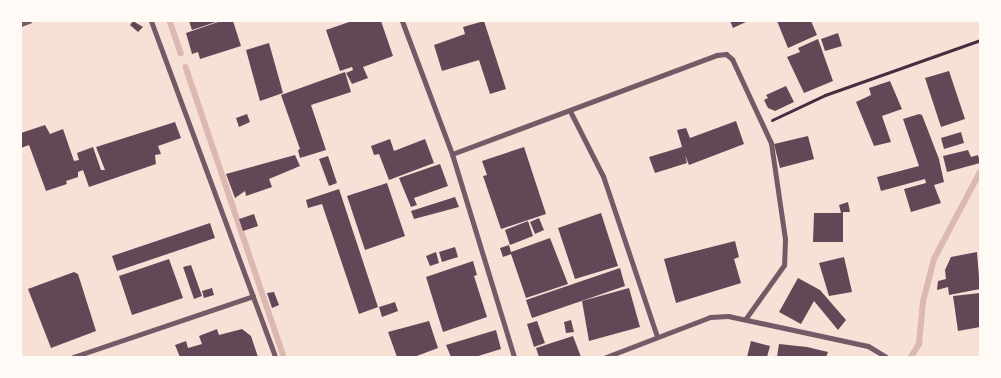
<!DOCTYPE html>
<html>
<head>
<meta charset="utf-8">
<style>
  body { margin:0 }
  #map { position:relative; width:1001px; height:378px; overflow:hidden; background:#f7e1d7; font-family:"DM Sans",sans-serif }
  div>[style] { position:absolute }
  .stream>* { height:5.5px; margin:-2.75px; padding:0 2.75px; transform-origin:2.75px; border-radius:2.75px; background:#dcb8b0 }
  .building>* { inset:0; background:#644757 }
  .path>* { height:3px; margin:-1.5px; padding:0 1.5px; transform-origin:1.5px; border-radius:1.5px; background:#4a2c40 }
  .minor>* { height:5px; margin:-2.5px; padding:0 2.5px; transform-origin:2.5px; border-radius:2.5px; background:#755966 }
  span { translate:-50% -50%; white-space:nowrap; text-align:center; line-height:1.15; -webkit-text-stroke:4px #fffaf5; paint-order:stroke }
  .frame { position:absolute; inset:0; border:22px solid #fffaf5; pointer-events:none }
</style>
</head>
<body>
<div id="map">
  <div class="stream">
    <div style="left:170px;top:21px;width:34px;rotate:71deg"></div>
    <div style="left:186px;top:67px;width:16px;rotate:72deg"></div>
    <div style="left:192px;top:85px;width:287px;rotate:71.3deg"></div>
    <div style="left:911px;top:357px;width:15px;rotate:-58deg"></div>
    <div style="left:919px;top:344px;width:42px;rotate:-84.6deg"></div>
    <div style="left:923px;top:302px;width:44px;rotate:-75.7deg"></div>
    <div style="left:934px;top:259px;width:98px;rotate:-62.1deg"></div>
  </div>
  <div class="building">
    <div style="clip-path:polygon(133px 21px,143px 27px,138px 32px,130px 25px)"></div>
    <div style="clip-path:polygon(189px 21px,216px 21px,216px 22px,192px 30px)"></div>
    <div style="clip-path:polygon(221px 21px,233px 21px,241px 46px,200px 59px,198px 52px,192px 54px,186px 33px)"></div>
    <div style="clip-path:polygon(352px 21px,381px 21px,393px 56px,363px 67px,368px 78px,352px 84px,346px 73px,353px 70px,352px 67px,340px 71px,326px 30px)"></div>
    <div style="clip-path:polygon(484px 21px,506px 89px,490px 94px,479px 60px,442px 71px,434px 45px,465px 34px,463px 27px)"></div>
    <div style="clip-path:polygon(730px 21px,748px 21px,733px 28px)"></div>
    <div style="clip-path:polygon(777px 21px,811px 21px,817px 35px,788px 48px)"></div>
    <div style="clip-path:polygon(838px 33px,842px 46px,825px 51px,821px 39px)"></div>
    <div style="clip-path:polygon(818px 39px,833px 81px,804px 93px,787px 57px,800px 52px,798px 48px)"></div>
    <div style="clip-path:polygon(269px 43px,283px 93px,260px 101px,246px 50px)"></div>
    <div style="clip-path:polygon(949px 71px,965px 119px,941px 127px,925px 78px)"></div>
    <div style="clip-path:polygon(345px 72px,351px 92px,311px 105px,326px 150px,300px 158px,298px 150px,300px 149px,281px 95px)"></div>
    <div style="clip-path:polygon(890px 81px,902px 109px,882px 116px,891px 142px,874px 146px,856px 102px,871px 95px,869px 88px)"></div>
    <div style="clip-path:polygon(786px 86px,794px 102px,775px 111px,768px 108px,764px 100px,768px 98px,766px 95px)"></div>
    <div style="clip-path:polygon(247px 114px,250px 122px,239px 127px,236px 118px)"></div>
    <div style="clip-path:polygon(919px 114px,922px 115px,939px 159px,944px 182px,934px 185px,941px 203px,911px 212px,904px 189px,926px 183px,925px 179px,881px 191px,877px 177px,919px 166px,903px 119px)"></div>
    <div style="clip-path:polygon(736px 121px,744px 144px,689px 165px,685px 155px,687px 163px,655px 173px,649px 157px,682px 147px,677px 130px,686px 128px,690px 138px)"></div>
    <div style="clip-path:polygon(175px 122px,181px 138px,158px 146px,161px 154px,155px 155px,156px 164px,89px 187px,83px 170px,78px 172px,78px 177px,66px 181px,67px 184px,46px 191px,29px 145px,21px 148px,21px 133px,45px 125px,50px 134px,63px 129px,74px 161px,79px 160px,77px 153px,93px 147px,101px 170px,105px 170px,96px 147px)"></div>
    <div style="clip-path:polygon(961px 132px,964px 143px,944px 149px,941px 138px)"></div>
    <div style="clip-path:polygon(808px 136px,814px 159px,780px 168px,774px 144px)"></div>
    <div style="clip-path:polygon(390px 139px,394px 151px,425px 139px,434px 163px,389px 180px,379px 154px,374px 155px,371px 146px)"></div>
    <div style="clip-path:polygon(524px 147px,546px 214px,501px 229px,483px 176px,487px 175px,482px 161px)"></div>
    <div style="clip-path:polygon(968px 150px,971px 157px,978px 155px,980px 163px,947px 172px,943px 156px)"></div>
    <div style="clip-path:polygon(295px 155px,300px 166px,269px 179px,272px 187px,246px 196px,245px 191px,235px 198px,226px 174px)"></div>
    <div style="clip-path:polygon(328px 156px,337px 183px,329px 186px,319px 159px)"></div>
    <div style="clip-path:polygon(440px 164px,448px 186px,414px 198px,417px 205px,411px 207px,399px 178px)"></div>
    <div style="clip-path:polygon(387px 183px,405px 236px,365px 250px,347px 196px)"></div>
    <div style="clip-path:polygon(339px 189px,378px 307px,359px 314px,322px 204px,308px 208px,306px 200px)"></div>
    <div style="clip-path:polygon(455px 197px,459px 207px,414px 219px,411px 211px)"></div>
    <div style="clip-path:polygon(848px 202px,850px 212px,843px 212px,843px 242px,813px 242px,814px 213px,841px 213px,839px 205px)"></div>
    <div style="clip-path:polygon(601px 213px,618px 266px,575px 279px,558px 228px)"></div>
    <div style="clip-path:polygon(254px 214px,258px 226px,243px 231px,239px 219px)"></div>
    <div style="clip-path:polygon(539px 218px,544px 230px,535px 234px,530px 222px)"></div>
    <div style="clip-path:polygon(528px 221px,533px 236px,510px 245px,505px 230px)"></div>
    <div style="clip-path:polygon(210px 223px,215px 238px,117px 271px,112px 256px)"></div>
    <div style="clip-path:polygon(550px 238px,568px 284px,526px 298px,511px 254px,503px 257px,500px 248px,509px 245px,511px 252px)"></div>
    <div style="clip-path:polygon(735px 241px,739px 257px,734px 259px,741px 283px,676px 303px,664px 259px)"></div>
    <div style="clip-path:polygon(455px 247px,458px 257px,442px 262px,439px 252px)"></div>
    <div style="clip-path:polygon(436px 252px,439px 263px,430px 266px,426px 256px)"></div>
    <div style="clip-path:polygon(977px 252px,980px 289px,949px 295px,948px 287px,937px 290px,938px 281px,946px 279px,945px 270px,951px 257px)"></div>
    <div style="clip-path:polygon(844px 257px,852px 292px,829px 296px,819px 263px)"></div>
    <div style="clip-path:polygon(169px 259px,183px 298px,132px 315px,119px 276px)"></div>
    <div style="clip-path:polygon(473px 261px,477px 275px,439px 288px,474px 276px,487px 317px,443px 332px,426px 277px)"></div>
    <div style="clip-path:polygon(191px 265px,202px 296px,194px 299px,183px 267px)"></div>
    <div style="clip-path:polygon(620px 268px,625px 286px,532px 318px,526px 300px)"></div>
    <div style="clip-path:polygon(74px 272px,78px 274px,96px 331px,51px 348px,28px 289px)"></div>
    <div style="clip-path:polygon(798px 278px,820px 290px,846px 320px,838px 330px,814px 301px,801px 324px,779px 312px)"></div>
    <div style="clip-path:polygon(212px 288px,214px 295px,204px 298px,202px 291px)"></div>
    <div style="clip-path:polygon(629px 288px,640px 327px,589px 341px,582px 301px)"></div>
    <div style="clip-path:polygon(274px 292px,279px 305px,272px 308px,267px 293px)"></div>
    <div style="clip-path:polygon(980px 293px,980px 327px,958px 331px,953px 296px)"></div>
    <div style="clip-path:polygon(395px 302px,398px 311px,382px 317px,379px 307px)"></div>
    <div style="clip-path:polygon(571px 320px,574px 332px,566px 333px,564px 322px)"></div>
    <div style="clip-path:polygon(429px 321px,438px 348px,414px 357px,397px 357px,388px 332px)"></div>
    <div style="clip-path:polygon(537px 321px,545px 343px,534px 347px,527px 324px)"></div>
    <div style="clip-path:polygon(217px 329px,219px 335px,242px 329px,251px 336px,258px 357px,180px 357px,175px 345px,186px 341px,188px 348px,202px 344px,199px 336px)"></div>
    <div style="clip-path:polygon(496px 330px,501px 349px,475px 357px,451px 357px,446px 345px)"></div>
    <div style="clip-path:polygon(573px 336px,581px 357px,539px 357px,536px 348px)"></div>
    <div style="clip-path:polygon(751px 341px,770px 346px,767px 357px,747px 357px)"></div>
    <div style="clip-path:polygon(779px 344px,807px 347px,828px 352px,826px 357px,777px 357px)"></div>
  </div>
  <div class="path">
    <div style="left:772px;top:120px;width:59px;rotate:-25.3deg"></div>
    <div style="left:825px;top:95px;width:164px;rotate:-19.5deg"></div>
  </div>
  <div class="minor">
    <div style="left:151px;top:21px;width:358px;rotate:69.7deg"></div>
    <div style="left:402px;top:21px;width:142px;rotate:69.4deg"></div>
    <div style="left:452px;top:154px;width:212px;rotate:73deg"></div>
    <div style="left:21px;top:24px;width:9px;rotate:-21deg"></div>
    <div style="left:571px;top:113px;width:71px;rotate:63.1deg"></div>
    <div style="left:603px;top:176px;width:169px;rotate:71.4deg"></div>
    <div style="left:452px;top:154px;width:283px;rotate:-20.5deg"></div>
    <div style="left:717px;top:55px;width:9px;rotate:-6deg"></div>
    <div style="left:726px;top:54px;width:8px;rotate:40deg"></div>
    <div style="left:732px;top:59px;width:93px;rotate:65.1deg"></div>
    <div style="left:771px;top:143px;width:97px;rotate:81.7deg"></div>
    <div style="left:785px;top:239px;width:26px;rotate:92deg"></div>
    <div style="left:784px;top:265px;width:65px;rotate:125.6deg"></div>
    <div style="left:73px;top:357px;width:190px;rotate:-18.7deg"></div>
    <div style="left:606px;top:357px;width:111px;rotate:-21deg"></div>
    <div style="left:710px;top:317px;width:18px;rotate:-3deg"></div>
    <div style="left:728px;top:316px;width:143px;rotate:12.1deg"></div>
    <div style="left:868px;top:346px;width:21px;rotate:31deg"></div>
  </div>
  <div class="frame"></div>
</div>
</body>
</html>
